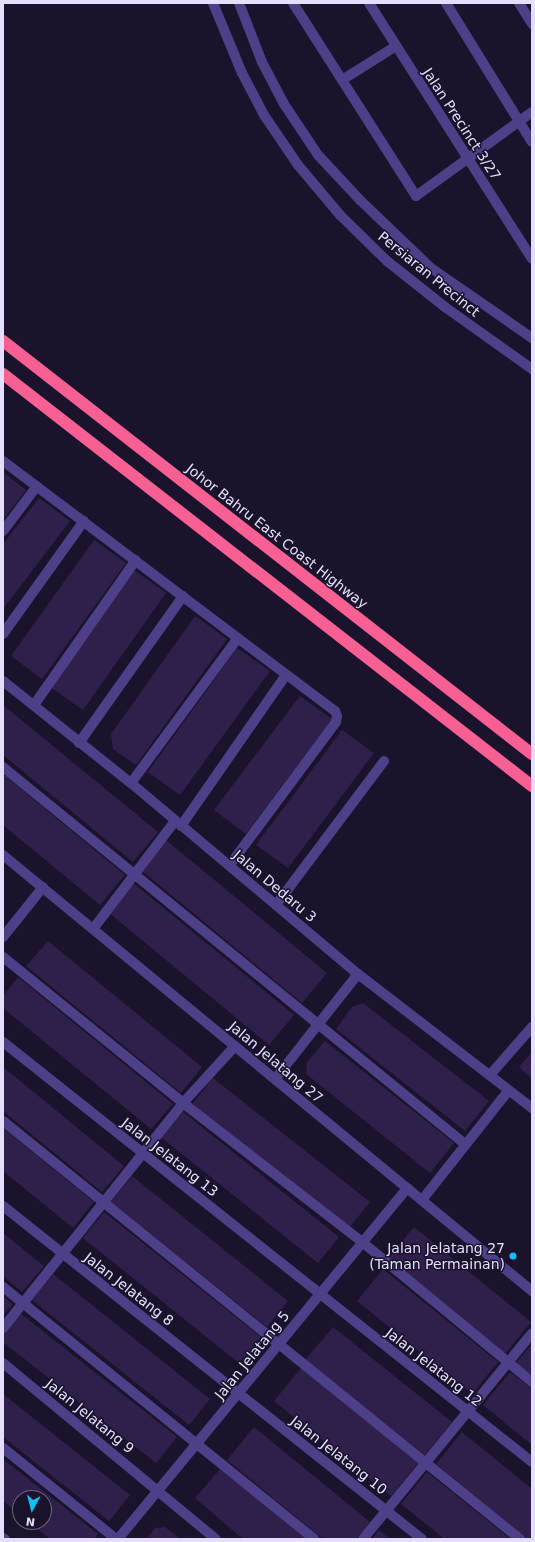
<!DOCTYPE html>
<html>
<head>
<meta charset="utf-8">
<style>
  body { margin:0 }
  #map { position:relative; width:535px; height:1542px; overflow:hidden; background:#1a132b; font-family:"DejaVu Sans",sans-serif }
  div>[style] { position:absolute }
  .building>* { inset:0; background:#2f204b }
  .minor>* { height:10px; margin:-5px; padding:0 5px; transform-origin:5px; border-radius:5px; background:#4d4088 }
  .highway>* { height:12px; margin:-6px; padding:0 6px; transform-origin:6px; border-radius:6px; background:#f85f92 }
  .dots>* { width:11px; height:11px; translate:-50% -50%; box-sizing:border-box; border:2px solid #1a132b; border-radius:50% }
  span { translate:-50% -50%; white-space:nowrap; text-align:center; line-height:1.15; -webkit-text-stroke:3px #1a132b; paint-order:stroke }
  .street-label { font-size:14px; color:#e6defd }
  .poi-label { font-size:14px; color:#e6defd }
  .right { translate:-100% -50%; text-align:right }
  .frame { position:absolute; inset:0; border:4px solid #e6defd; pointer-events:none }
  .north { position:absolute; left:12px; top:1490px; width:40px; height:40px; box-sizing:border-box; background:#1a132b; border:1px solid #6c647f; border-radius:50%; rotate:187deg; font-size:11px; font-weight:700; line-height:16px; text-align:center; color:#e6defd }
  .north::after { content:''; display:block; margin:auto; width:14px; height:18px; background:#14bdf4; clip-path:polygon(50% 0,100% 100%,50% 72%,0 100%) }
</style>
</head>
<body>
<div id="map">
  <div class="building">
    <div style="clip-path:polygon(3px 472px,26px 490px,3px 520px)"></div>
    <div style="clip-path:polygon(39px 498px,70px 521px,3px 609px,3px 544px)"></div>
    <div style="clip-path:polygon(94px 540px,126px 563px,42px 679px,11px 656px)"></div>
    <div style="clip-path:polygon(134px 570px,166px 593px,83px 710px,50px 687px)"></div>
    <div style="clip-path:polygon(195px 616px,227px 639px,136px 765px,113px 749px,111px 734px)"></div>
    <div style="clip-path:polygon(237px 648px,270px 671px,180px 795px,148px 772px)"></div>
    <div style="clip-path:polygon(300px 696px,332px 719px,246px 834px,214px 810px)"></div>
    <div style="clip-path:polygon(3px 705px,158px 832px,133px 862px,3px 755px)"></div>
    <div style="clip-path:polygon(342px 730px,374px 753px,288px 868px,256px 845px)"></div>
    <div style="clip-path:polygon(3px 774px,125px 875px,100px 905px,3px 825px)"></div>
    <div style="clip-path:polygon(166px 840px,327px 973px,302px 1003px,141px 870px)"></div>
    <div style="clip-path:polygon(132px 882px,294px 1015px,269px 1045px,108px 912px)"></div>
    <div style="clip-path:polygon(48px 941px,202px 1067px,181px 1093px,26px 966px)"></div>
    <div style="clip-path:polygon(18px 977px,173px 1104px,151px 1129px,3px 1008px,3px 996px)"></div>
    <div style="clip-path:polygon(363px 1003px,489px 1101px,465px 1131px,336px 1029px,352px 1007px)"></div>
    <div style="clip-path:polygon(325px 1041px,454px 1143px,430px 1173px,306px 1074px,307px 1062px)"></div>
    <div style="clip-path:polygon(532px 1052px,532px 1079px,519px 1067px)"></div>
    <div style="clip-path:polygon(3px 1067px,124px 1166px,102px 1192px,3px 1111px)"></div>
    <div style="clip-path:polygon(213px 1078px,370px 1202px,349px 1228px,192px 1104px)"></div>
    <div style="clip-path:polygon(183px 1112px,339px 1237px,318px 1263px,162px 1138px)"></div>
    <div style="clip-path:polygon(3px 1128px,94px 1202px,73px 1228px,3px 1171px)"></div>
    <div style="clip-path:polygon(132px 1176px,288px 1301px,267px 1327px,111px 1202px)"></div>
    <div style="clip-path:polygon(104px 1212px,261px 1337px,239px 1363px,83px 1238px)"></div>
    <div style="clip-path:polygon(414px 1227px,531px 1322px,505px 1354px,387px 1260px)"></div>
    <div style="clip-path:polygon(3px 1233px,44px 1266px,22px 1292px,3px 1276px)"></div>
    <div style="clip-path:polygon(383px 1269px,498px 1362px,472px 1394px,357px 1301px)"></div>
    <div style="clip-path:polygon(53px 1274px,210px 1399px,189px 1425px,32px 1300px)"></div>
    <div style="clip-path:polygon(3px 1296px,13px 1304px,3px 1316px)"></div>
    <div style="clip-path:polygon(20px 1313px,177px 1437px,156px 1463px,3px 1342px,3px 1334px)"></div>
    <div style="clip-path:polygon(333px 1327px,452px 1422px,425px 1455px,305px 1360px)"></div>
    <div style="clip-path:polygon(532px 1344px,532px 1375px,516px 1363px)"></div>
    <div style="clip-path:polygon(301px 1368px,418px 1463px,391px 1496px,274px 1401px)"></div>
    <div style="clip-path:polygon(510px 1372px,532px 1389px,532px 1445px,483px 1405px)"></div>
    <div style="clip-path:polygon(3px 1394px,130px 1495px,109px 1521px,3px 1437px)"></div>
    <div style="clip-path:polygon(254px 1427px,370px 1522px,356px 1539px,323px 1539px,227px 1460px)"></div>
    <div style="clip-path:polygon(462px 1432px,532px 1489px,532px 1539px,527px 1539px,436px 1464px)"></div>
    <div style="clip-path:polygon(3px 1459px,98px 1534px,94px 1539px,50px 1539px,29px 1522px,44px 1522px,44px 1498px,20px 1498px,20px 1515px,3px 1501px)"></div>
    <div style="clip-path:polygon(221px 1468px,306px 1539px,243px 1539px,195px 1498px)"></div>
    <div style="clip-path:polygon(427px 1472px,457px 1496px,510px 1539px,444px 1539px,431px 1528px,401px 1504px)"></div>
    <div style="clip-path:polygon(165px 1527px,180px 1539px,147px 1539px,155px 1528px)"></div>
    <div style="clip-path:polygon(379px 1530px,390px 1539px,372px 1539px)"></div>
  </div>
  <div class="minor">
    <div style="left:213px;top:3px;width:76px;rotate:67.5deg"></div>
    <div style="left:242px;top:73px;width:47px;rotate:62.4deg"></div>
    <div style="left:264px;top:115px;width:60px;rotate:55.8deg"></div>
    <div style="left:298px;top:165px;width:65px;rotate:50deg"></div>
    <div style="left:340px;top:215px;width:66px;rotate:44.4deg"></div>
    <div style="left:387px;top:261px;width:74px;rotate:38.4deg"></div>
    <div style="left:445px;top:307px;width:107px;rotate:35.5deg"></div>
    <div style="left:239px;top:3px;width:63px;rotate:68.7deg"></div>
    <div style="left:262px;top:62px;width:47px;rotate:62.4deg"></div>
    <div style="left:284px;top:104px;width:61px;rotate:56.3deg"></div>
    <div style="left:318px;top:155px;width:62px;rotate:47deg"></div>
    <div style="left:360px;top:200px;width:98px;rotate:43.8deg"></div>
    <div style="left:431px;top:268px;width:123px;rotate:34.7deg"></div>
    <div style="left:293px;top:3px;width:229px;rotate:57.5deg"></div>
    <div style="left:416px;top:196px;width:143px;rotate:-35.9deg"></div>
    <div style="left:369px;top:3px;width:303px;rotate:57.5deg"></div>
    <div style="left:446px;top:3px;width:163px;rotate:58.3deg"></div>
    <div style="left:519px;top:3px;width:25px;rotate:58deg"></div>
    <div style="left:342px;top:80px;width:64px;rotate:-32.2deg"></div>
    <div style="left:3px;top:461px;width:416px;rotate:37deg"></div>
    <div style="left:335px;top:711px;width:5px;rotate:68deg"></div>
    <div style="left:337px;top:716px;width:6px;rotate:99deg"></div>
    <div style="left:336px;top:722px;width:179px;rotate:126.6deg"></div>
    <div style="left:3px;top:531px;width:56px;rotate:-52.9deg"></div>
    <div style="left:3px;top:634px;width:139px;rotate:-54.4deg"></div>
    <div style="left:3px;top:681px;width:164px;rotate:38.6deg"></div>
    <div style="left:131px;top:783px;width:297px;rotate:40.1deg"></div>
    <div style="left:358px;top:974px;width:220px;rotate:37.6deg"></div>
    <div style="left:34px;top:705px;width:177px;rotate:-54.9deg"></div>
    <div style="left:79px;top:743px;width:180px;rotate:-54.7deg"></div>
    <div style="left:3px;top:767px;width:596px;rotate:39.22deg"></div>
    <div style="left:131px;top:783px;width:180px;rotate:-53.6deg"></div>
    <div style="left:181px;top:826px;width:184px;rotate:-55.2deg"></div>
    <div style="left:3px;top:855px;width:686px;rotate:39.5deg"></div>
    <div style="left:276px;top:905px;width:180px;rotate:-53.1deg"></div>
    <div style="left:93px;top:929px;width:136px;rotate:-52.8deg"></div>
    <div style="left:3px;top:937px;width:64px;rotate:-51.3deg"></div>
    <div style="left:3px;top:957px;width:232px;rotate:39deg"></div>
    <div style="left:183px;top:1103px;width:225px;rotate:37.8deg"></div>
    <div style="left:361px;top:1241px;width:222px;rotate:39.5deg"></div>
    <div style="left:3px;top:1042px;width:675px;rotate:38.45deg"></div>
    <div style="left:490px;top:1075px;width:64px;rotate:-48.8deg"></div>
    <div style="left:275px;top:1079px;width:134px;rotate:-51.7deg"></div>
    <div style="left:3px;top:1121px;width:665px;rotate:38.96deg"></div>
    <div style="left:422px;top:1200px;width:140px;rotate:-51.7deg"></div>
    <div style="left:3px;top:1206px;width:535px;rotate:38.48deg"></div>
    <div style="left:3px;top:1287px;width:400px;rotate:39deg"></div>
    <div style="left:3px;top:1328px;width:288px;rotate:-51.3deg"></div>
    <div style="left:183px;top:1103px;width:77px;rotate:-47.6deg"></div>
    <div style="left:3px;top:1363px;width:276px;rotate:39.6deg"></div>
    <div style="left:3px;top:1448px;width:145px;rotate:38.8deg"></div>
    <div style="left:3px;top:1538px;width:2px;rotate:27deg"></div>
    <div style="left:118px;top:1539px;width:455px;rotate:-50.5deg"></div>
    <div style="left:363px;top:1539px;width:266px;rotate:-50.6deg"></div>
  </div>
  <div class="highway">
    <div style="left:3px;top:341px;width:671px;rotate:37.98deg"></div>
    <div style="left:3px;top:374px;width:671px;rotate:37.91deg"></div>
  </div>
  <div class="dots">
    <div style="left:513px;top:1256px;background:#14bdf4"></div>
  </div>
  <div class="street-label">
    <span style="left:462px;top:124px;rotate:57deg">Jalan Precinct 3/27</span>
    <span style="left:429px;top:274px;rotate:39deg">Persiaran Precinct</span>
    <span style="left:277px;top:536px;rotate:38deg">Johor Bahru East Coast Highway</span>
    <span style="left:275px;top:886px;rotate:40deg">Jalan Dedaru 3</span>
    <span style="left:276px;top:1062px;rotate:40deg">Jalan Jelatang 27</span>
    <span style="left:170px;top:1157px;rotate:38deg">Jalan Jelatang 13</span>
    <span style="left:129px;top:1289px;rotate:38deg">Jalan Jelatang 8</span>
    <span style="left:252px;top:1355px;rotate:-51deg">Jalan Jelatang 5</span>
    <span style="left:434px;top:1367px;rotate:38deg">Jalan Jelatang 12</span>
    <span style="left:90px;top:1416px;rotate:39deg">Jalan Jelatang 9</span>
    <span style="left:339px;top:1455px;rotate:38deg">Jalan Jelatang 10</span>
  </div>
  <div class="poi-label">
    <span class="right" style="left:505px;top:1256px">Jalan Jelatang 27<br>(Taman Permainan)</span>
  </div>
  <div class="frame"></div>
  <div class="north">N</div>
</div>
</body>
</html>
